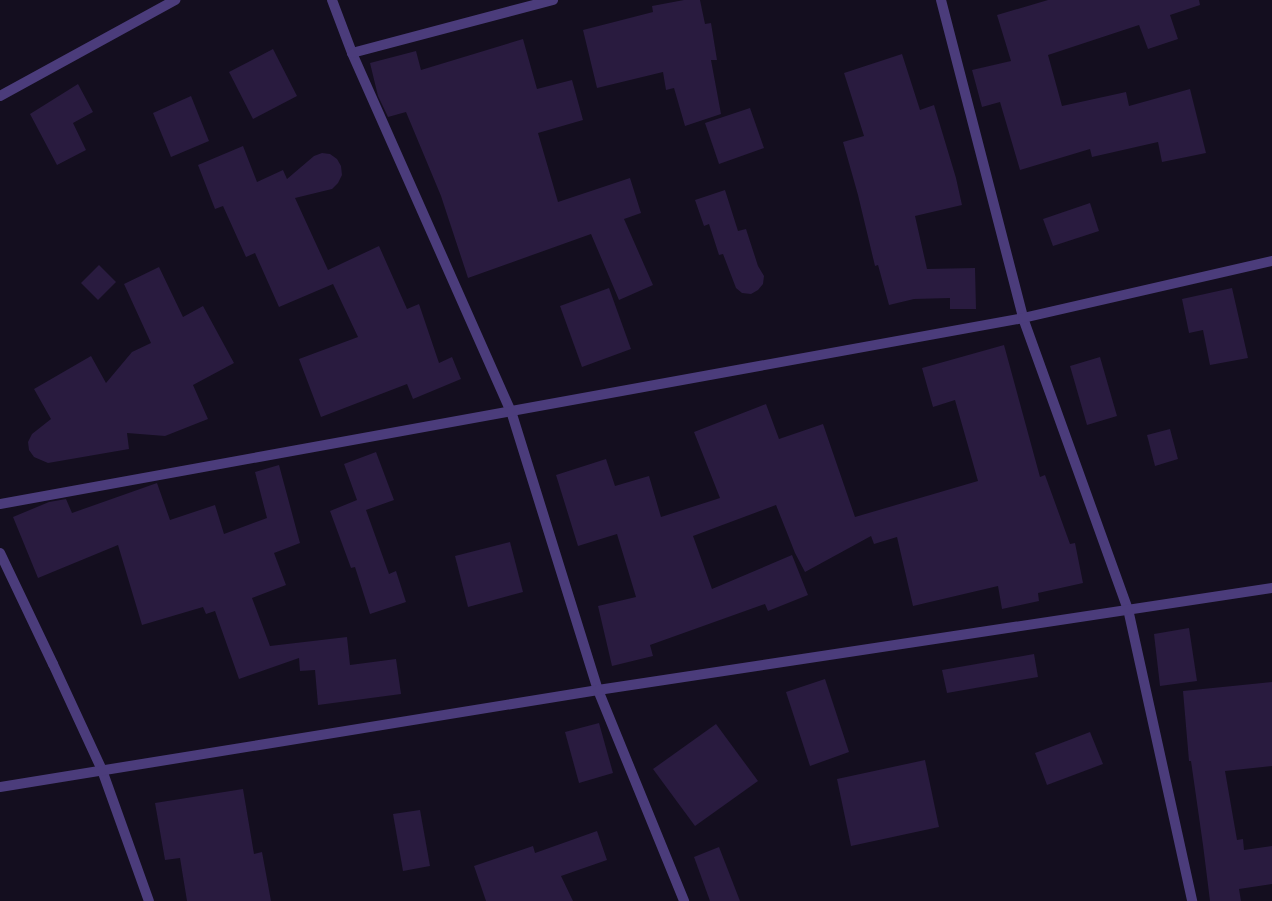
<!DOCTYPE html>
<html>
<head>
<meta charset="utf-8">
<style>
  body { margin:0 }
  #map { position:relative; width:1272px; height:901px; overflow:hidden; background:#140e1f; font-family:Karla,sans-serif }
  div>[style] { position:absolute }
  .building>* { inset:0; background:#291b3f }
  .minor>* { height:10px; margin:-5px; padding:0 5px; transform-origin:5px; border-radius:5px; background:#4b3c7b }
  .tertiary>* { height:10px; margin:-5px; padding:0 5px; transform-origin:5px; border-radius:5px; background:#4b3c7b }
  span { translate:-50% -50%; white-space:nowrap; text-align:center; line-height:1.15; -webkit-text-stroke:3px #140e1f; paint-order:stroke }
</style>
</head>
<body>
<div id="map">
  <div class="building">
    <div style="clip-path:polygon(684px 0,700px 0,705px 24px,711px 23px,717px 60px,711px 60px,721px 114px,685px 126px,674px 88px,666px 90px,663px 72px,597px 88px,583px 30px,653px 12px,652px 6px)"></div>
    <div style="clip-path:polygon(1048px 0,1199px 0,1200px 5px,1170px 15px,1178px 39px,1148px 49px,1139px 25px,1048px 55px,1062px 106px,1126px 92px,1129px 106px,1190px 89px,1206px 153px,1162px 162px,1158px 142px,1092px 157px,1090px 149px,1020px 170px,1000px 102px,982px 107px,972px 70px,1011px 61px,997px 15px)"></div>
    <div style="clip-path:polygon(523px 39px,537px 89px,572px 80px,583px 120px,538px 133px,558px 202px,630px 178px,641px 213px,624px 219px,653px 285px,619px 300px,591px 234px,468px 278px,441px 196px,406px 112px,388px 117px,378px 96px,370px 63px,416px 51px,421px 70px)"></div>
    <div style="clip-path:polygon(273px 49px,297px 96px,253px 119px,229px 72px)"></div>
    <div style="clip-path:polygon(902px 54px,920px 110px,934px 105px,956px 178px,962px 205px,915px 216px,927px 269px,975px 268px,976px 309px,950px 309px,950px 298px,914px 299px,889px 305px,878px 265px,875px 266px,858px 195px,843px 142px,864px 136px,844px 73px)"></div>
    <div style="clip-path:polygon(78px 84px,93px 112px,73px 123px,86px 150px,57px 165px,30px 114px)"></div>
    <div style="clip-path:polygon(191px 96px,209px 141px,171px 157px,153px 113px)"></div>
    <div style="clip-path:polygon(750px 108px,764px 148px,719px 164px,705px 123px)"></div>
    <div style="clip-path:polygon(243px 146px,257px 182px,283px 170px,287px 179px,314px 156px,322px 153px,330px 154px,337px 159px,341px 166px,342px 175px,338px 183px,332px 189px,295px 198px,328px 270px,379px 246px,407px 309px,419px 304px,439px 363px,452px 357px,461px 379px,413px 399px,407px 384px,321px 417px,299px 359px,358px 337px,333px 284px,279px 307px,255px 253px,246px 257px,223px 206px,215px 209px,198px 165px)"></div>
    <div style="clip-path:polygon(725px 190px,738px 231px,746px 229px,758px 266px,764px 276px,763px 284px,758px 290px,751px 294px,742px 293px,736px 288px,723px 254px,719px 255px,709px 224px,704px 226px,695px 200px)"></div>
    <div style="clip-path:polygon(1090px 203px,1099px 231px,1053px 246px,1043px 219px)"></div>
    <div style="clip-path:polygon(99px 265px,116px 282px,98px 300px,81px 283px)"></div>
    <div style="clip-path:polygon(159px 267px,183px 317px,203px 306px,234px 363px,193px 385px,208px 419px,165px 436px,127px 433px,129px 449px,48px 463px,34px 457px,29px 450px,28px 442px,32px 434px,51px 419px,34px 389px,91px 356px,106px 383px,132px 352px,151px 343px,124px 284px)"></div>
    <div style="clip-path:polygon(609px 288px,631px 349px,582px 367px,560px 306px)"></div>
    <div style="clip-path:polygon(1232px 288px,1248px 358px,1210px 365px,1203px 330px,1189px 333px,1182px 299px)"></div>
    <div style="clip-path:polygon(1004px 345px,1040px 477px,1045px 475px,1070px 544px,1075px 543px,1083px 583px,1038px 593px,1039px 601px,1002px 609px,998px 586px,913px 606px,897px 537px,874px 544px,871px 536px,805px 572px,795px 553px,776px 505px,693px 536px,712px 589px,792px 555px,808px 595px,768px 611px,765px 604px,650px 645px,653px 656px,612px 666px,598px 606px,636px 597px,617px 534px,578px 546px,556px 475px,606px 459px,615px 486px,649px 476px,661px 517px,720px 498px,694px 432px,766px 404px,779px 439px,823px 424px,855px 517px,978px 481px,955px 400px,933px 407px,922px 368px)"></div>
    <div style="clip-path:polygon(1100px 357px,1117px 416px,1087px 425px,1070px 366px)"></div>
    <div style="clip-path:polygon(1170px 429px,1178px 459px,1155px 466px,1147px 435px)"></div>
    <div style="clip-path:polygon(376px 452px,394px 500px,366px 510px,389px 574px,396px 571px,406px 602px,370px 614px,355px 567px,351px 568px,330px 511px,357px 500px,344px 464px)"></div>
    <div style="clip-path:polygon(279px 465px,300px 543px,274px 553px,286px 585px,252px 598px,270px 646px,347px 637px,350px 665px,396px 659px,401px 694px,318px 705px,315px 670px,300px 671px,299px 658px,239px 679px,215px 611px,206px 614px,203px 607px,142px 625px,118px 545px,38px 578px,13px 517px,49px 502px,66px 499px,72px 513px,157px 483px,170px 520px,215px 505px,224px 534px,267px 518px,255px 472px)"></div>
    <div style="clip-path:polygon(510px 542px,523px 592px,468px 607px,455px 556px)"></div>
    <div style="clip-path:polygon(1189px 628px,1197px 681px,1160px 686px,1154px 634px)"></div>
    <div style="clip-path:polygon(1034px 654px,1038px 677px,947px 693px,942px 670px)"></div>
    <div style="clip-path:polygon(825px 679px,849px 752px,810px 766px,786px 692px)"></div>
    <div style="clip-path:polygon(1272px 682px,1272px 766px,1225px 771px,1237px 840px,1243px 839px,1244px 850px,1272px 846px,1272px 884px,1239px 889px,1241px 901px,1210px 901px,1203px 845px,1191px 761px,1189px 761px,1183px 691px)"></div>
    <div style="clip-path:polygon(599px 723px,613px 773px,579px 783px,565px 732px)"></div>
    <div style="clip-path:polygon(716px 724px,758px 781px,695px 826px,653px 769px)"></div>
    <div style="clip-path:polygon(1090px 732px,1103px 764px,1047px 785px,1035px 753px)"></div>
    <div style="clip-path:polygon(925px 760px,939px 827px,851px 846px,837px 779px)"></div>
    <div style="clip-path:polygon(243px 789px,254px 854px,262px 852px,271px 901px,187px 901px,180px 858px,165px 860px,155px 803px)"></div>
    <div style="clip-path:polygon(420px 810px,430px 866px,403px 871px,393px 814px)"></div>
    <div style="clip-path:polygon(597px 831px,607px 860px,561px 876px,573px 901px,486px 901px,474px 866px,533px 846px,535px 853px)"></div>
    <div style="clip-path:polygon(719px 847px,740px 901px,710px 901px,694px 857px)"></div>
  </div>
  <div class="minor">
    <div style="left:332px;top:0;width:57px;rotate:69.3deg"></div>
    <div style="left:352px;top:53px;width:392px;rotate:66.1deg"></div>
    <div style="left:511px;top:411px;width:292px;rotate:72.7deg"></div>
    <div style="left:598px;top:690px;width:228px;rotate:67.8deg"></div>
    <div style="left:941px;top:0;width:328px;rotate:75.5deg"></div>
    <div style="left:1023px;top:318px;width:309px;rotate:70.2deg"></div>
    <div style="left:1128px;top:609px;width:299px;rotate:77.6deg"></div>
    <div style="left:352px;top:53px;width:208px;rotate:-14.8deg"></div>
    <div style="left:0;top:96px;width:200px;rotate:-28.7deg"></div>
    <div style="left:0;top:504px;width:1040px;rotate:-10.3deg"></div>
    <div style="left:1023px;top:318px;width:255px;rotate:-12.9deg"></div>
    <div style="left:0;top:553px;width:123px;rotate:64.5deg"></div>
    <div style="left:53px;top:664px;width:117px;rotate:65.2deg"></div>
    <div style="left:102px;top:770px;width:139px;rotate:70.3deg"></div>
  </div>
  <div class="tertiary">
    <div style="left:0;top:787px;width:606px;rotate:-9.21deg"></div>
    <div style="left:598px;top:690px;width:682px;rotate:-8.61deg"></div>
  </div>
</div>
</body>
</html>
